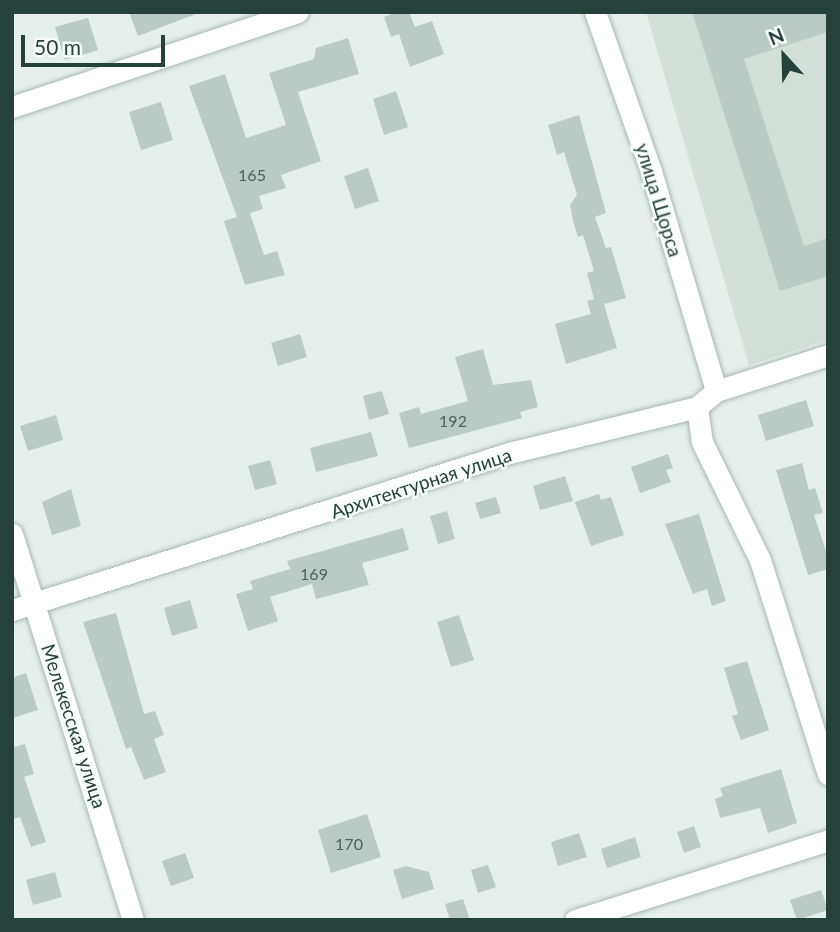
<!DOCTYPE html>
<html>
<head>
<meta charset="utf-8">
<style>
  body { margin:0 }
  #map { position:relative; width:840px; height:932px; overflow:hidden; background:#e6efeb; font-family:Lato,sans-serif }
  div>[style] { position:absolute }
  .built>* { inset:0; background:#d4dfda }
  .building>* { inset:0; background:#bbcac4 }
  .roads { filter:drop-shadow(0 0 2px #a8b8b2) drop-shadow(0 0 2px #a8b8b2) }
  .minor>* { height:21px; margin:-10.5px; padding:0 10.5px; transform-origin:10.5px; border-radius:10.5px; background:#fff }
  span { translate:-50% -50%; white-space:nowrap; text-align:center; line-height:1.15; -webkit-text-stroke:5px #f7fbf9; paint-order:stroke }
  .number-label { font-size:16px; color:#4a645c }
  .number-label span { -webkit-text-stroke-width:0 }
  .street-label { font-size:19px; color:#24423a }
  .frame { position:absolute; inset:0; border:14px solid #24423a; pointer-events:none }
  .north { position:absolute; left:749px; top:21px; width:70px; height:70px; -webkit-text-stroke:5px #f7fbf9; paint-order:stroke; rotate:338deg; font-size:19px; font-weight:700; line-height:28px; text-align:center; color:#24423a }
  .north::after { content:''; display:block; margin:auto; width:24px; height:32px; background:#24423a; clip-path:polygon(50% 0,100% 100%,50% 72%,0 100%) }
  .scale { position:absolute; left:21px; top:35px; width:144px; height:32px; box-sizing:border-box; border:4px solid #24423a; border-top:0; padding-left:9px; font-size:21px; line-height:24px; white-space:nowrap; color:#24423a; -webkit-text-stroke:5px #f7fbf9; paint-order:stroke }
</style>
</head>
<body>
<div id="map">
  <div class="built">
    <div style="clip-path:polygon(646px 12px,828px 12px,828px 340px,749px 365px)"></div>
  </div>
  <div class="building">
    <div style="clip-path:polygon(129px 12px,196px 12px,196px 14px,138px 36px)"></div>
    <div style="clip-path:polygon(397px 12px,409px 12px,415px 27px,432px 21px,444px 54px,410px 67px,399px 34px,391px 37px,384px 17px)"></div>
    <div style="clip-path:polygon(692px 12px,828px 12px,828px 32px,744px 59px,804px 246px,828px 238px,828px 276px,780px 291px)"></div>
    <div style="clip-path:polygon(88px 18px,98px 50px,65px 60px,55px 27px)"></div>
    <div style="clip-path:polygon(348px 38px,359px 74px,298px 92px,321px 161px,281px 175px,286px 188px,259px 196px,263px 209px,250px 213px,264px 255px,277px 251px,285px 275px,245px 285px,224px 221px,237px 217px,189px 86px,225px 74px,246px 138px,286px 125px,269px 73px,314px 59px,316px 48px)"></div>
    <div style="clip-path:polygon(396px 91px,408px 127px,384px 135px,373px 99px)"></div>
    <div style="clip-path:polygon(161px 102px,173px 140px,141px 150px,129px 112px)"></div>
    <div style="clip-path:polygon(579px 115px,606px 213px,595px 217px,606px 248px,611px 247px,626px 298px,604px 304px,617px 348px,566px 364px,555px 324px,591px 314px,587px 301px,594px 299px,587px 273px,594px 271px,583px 235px,578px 237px,573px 221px,570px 205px,577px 195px,564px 152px,557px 155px,548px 125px)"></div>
    <div style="clip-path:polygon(368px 168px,379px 201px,355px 209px,344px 176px)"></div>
    <div style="clip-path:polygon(300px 334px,307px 357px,278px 366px,271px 343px)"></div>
    <div style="clip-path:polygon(483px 349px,493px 385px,531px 380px,538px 407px,520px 412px,522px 418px,409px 448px,399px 413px,419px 407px,421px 414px,468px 401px,455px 357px)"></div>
    <div style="clip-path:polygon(382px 391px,389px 414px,369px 420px,363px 396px)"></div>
    <div style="clip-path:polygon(806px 400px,814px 426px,766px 441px,758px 415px)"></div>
    <div style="clip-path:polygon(56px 415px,63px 440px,28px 451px,20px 426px)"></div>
    <div style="clip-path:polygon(371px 432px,378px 456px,316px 472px,310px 448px)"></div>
    <div style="clip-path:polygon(668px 454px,673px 468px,666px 470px,671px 482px,640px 493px,631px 467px)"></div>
    <div style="clip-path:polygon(270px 460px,277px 484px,255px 490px,248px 466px)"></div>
    <div style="clip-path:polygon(802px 463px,809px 490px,815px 488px,823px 513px,814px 515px,828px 557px,828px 569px,808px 575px,776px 470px)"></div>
    <div style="clip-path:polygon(565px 476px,573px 501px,540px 510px,533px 486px)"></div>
    <div style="clip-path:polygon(71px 489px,81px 526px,52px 535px,42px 502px)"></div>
    <div style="clip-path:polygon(599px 494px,601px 500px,611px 497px,624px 535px,591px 546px,575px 502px)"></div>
    <div style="clip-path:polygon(496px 497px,501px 513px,480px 519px,475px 503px)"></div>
    <div style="clip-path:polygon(447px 511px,455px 539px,438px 544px,430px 516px)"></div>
    <div style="clip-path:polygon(699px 514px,726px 601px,712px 606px,707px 589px,693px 594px,665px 524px)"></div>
    <div style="clip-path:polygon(403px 528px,409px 550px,362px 563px,369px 585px,316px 599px,312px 584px,270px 597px,278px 621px,248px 631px,236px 594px,253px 589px,250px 581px,290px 569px,287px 561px)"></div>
    <div style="clip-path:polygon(190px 600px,198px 628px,172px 636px,164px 608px)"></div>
    <div style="clip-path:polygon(116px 613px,144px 714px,155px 711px,164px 735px,154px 739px,166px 772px,144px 780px,131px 747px,126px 749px,83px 622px)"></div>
    <div style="clip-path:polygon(459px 615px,474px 660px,451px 667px,437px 622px)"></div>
    <div style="clip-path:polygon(747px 661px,769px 730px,741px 740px,732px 716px,738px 714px,724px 668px)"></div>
    <div style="clip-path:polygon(26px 673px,38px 710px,12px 718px,12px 678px)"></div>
    <div style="clip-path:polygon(25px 744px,34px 774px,24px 777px,46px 842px,31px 847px,20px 817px,12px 819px,12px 748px)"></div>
    <div style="clip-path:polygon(781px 769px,797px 823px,768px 833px,760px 808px,720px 818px,715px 799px,723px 796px,720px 788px)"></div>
    <div style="clip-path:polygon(367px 814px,381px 857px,331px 873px,318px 830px)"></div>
    <div style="clip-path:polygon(694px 826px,701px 847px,684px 853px,677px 832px)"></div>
    <div style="clip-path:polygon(579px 833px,587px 857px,558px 866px,551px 842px)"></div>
    <div style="clip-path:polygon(635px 837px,641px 857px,607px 868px,601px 849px)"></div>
    <div style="clip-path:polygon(185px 853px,194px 878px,171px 886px,162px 861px)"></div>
    <div style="clip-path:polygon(488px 865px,496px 887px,478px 893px,471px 870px)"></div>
    <div style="clip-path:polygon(406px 866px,429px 872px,434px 889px,402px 899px,393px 870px)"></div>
    <div style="clip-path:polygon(55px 872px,62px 897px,33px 905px,26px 880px)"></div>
    <div style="clip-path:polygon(821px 890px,828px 910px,797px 920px,790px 900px)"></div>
    <div style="clip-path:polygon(463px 899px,470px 920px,450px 920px,445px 904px)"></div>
  </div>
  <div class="roads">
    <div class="minor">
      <div style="left:595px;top:12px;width:169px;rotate:70.6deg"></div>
      <div style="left:651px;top:171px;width:229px;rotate:73.5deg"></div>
      <div style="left:12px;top:107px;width:301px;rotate:-18.4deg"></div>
      <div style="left:697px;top:407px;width:35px;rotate:82deg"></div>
      <div style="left:702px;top:442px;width:131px;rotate:63.8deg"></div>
      <div style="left:760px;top:560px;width:225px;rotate:72.4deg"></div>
      <div style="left:12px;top:534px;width:405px;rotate:72.6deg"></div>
      <div style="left:12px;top:610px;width:521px;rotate:-17.53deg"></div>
      <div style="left:509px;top:453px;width:194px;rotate:-13.7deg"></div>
      <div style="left:697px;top:407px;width:25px;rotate:-40deg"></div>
      <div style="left:716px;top:391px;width:118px;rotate:-17.8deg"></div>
      <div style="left:575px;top:920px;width:265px;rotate:-17.5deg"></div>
    </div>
  </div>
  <div class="number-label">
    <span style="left:252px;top:175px">165</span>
    <span style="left:453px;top:421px">192</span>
    <span style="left:314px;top:574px">169</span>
    <span style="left:349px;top:844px">170</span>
  </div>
  <div class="street-label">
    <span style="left:659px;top:200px;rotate:73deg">улица Щорса</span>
    <span style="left:421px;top:483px;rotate:-18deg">Архитектурная улица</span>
    <span style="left:74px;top:726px;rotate:72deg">Мелекесская улица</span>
  </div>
  <div class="frame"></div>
  <div class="north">N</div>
  <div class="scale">50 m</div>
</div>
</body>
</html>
